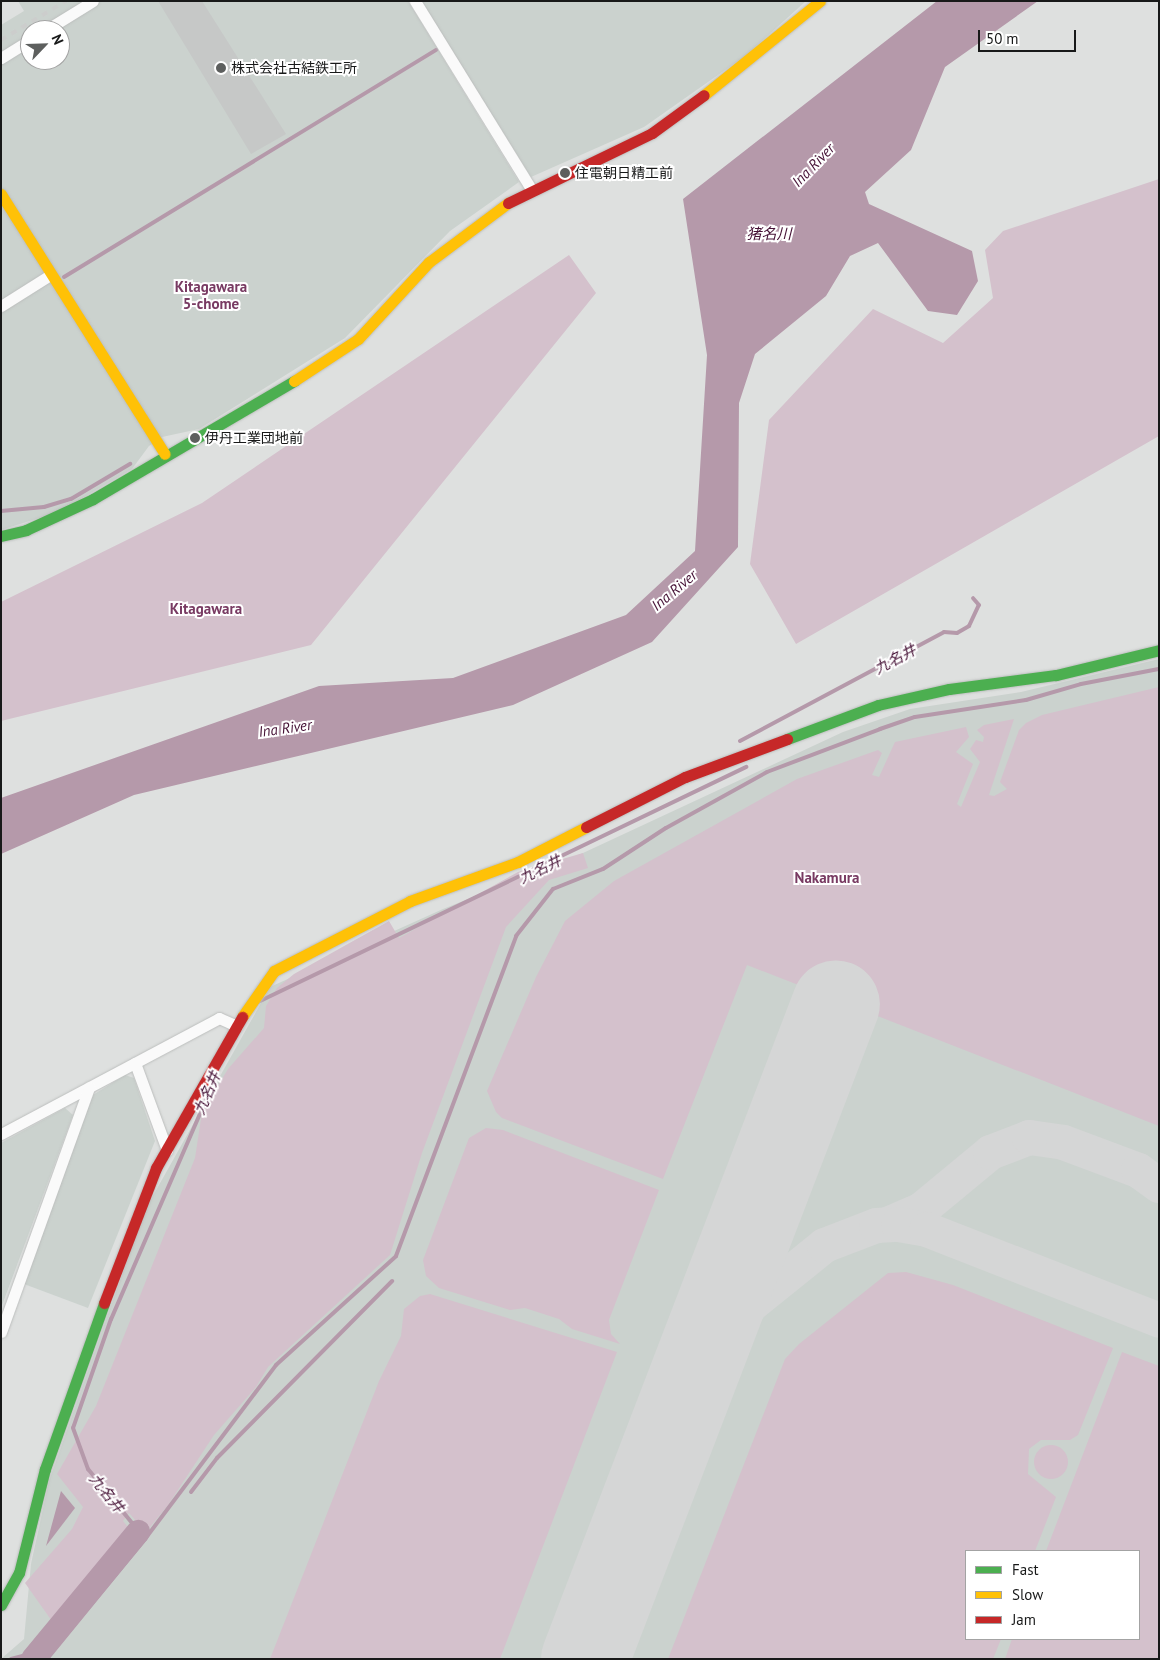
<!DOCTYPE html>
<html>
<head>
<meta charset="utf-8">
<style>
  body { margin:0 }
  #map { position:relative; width:1160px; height:1660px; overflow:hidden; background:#dee0df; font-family:"PT Sans","Noto Sans JP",sans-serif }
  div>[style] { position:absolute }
  .built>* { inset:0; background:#cbd2ce }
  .green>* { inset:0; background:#d4c1cc }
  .round { border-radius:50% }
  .water>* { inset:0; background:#b599aa }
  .stream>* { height:4px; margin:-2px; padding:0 2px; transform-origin:2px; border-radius:2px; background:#b599aa }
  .river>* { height:24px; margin:-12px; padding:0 12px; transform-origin:12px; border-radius:12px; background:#b599aa }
  .taxiway>* { height:35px; margin:-17.5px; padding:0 17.5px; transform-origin:17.5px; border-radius:17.5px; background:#d5d6d6 }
  .runway>* { height:88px; margin:-44px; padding:0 44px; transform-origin:44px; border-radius:44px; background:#d5d6d6 }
  .building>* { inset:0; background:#c6c8c7 }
  .roads { filter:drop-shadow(0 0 1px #bcbebd) drop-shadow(0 0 1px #bcbebd) }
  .street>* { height:11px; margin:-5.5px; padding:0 5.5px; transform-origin:5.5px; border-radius:5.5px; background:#fafafa }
  .fast>* { height:11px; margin:-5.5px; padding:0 5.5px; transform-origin:5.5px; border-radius:5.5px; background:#4caf50 }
  .slow>* { height:11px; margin:-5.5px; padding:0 5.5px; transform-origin:5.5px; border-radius:5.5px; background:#ffc107 }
  .jam>* { height:11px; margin:-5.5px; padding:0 5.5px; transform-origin:5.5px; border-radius:5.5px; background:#c62828 }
  .rail>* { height:4px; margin-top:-2px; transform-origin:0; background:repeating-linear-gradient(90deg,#cccdcc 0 6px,transparent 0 12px) }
  .dots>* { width:14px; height:14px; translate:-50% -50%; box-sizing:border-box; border:2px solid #fff; border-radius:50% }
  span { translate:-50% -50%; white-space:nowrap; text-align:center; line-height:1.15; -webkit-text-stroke:4px #fff; paint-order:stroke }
  .poi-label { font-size:14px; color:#181919 }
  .left { translate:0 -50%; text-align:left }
  .water-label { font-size:15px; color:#451135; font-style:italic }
  .neighbourhood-label { font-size:15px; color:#783a62; font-weight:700 }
  .frame { position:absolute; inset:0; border:2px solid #181919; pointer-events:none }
  .legend { position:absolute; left:965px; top:1550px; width:175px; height:90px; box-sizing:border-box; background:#fff; border:1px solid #a3a3a3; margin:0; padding:6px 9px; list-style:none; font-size:15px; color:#181919 }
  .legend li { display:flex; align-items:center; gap:10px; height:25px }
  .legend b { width:25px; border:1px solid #a3a3a3 }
  .north { position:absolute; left:20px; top:20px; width:50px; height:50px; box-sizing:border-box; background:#fff; border:1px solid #a3a3a3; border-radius:50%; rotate:66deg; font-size:14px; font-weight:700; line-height:20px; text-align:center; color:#181919 }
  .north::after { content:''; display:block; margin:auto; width:18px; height:22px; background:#5d5f5e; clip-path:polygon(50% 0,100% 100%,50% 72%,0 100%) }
  .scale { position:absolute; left:978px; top:30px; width:98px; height:22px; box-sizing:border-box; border:2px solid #181919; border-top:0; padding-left:6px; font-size:15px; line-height:18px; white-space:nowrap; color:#181919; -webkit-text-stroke:4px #fff; paint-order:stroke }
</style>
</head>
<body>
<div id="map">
  <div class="built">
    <div style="clip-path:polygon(evenodd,18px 1px,408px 1px,519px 182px,450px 231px,345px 338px,199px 429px,162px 437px,149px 446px,132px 469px,58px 512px,1px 530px,1px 25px,24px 11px,18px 1px,30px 30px,60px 30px,60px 60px,30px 60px,30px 30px)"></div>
    <div style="clip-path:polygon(421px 1px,806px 1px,745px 56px,644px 127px,531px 177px)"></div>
    <div style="clip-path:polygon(evenodd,1159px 659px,1159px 1659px,1px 1659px,24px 1639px,31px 1564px,49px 1481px,145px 1210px,270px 987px,443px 909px,583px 853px,843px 732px,910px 709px,1021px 692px,1159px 659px,966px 1551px,1139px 1551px,1139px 1639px,966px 1639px,966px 1551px)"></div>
    <div style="clip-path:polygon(125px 1075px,134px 1078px,155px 1141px,88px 1308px,24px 1284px,93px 1095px)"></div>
    <div style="clip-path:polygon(65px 1108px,73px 1115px,1px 1308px,1px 1143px)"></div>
  </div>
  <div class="green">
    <div style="clip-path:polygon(1159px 179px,1159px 436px,796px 644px,750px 564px,769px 420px,873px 309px,943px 343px,993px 298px,985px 250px,1003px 231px)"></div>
    <div style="clip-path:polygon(569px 255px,596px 293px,311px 645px,1px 721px,1px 602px,202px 503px)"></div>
    <div style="clip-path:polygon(1159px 687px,1159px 1126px,747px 965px,663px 1179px,502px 1118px,496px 1112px,487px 1091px,536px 977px,565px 921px,614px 881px,797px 779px,878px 750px,882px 753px,872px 775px,879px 777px,895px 742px,966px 727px,969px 737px,956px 752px,973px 764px,957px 804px,961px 807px,980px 762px,970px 749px,976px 740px,983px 742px,984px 737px,977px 730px,984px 725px,1014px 719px,989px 795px,994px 796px,1007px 789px,1000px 782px,1019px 730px,1026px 723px,1042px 715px)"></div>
    <div style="clip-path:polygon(583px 853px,588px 868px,549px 880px,506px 927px,422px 1153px,390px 1255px,268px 1367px,256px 1387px,214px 1435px,168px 1505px,146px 1532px,129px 1513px,123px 1521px,132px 1532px,54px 1624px,25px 1583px,72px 1529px,83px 1507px,57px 1474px,96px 1406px,195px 1158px,202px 1112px,228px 1069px,264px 1028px,266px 1006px,277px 988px,294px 974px,389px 921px,399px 938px,518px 872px)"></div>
    <div style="clip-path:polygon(486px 1128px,503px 1130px,659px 1190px,609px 1320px,611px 1334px,620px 1344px,572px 1329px,559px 1319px,525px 1308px,510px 1310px,439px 1288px,426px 1276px,423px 1260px,469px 1138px)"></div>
    <div style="clip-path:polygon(906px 1272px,953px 1285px,1113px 1348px,1078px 1435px,1070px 1440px,1041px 1440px,1029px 1449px,1028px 1474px,1056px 1497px,1035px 1551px,966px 1551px,966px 1639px,1001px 1639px,993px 1659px,668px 1659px,785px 1359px,799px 1344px,888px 1273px)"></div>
    <div style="clip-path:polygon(430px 1294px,617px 1352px,500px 1659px,270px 1659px,379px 1381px,401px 1336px,404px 1309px,420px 1296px)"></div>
    <div style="clip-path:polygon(1122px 1352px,1159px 1366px,1159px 1659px,1005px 1659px,1012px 1639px,1139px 1639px,1139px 1551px,1046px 1551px)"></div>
    <div class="round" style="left:1034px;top:1445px;width:34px;height:34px"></div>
  </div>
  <div class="water">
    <div style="clip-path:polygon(937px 1px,1038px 1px,945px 67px,911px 150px,865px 192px,869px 204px,972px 251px,978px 281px,957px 315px,928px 311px,878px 243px,850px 256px,826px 296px,755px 354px,739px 403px,738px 547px,652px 642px,513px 705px,134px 795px,1px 854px,1px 798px,319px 686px,453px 678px,626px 615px,695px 551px,707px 355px,683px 199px)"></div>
    <div style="clip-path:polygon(61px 1491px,75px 1508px,46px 1546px)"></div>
  </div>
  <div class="stream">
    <div style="left:64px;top:277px;width:436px;rotate:-31.4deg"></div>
    <div style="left:1px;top:511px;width:43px;rotate:-5.3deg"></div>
    <div style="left:44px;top:507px;width:28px;rotate:-17deg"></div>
    <div style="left:71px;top:499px;width:69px;rotate:-30.7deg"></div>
    <div style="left:740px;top:741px;width:231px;rotate:-28.1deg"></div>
    <div style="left:944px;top:632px;width:13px;rotate:4deg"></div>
    <div style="left:957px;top:633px;width:14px;rotate:-30deg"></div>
    <div style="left:969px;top:626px;width:23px;rotate:-65deg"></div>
    <div style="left:979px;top:605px;width:9px;rotate:-131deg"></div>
    <div style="left:258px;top:1002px;width:542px;rotate:-25.71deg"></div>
    <div style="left:212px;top:1086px;width:254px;rotate:113.4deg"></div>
    <div style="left:111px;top:1319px;width:115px;rotate:109.2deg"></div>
    <div style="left:73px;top:1428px;width:44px;rotate:69.9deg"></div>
    <div style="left:88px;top:1469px;width:90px;rotate:50.8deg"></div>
    <div style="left:145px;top:1539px;width:218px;rotate:-53deg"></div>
    <div style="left:276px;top:1365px;width:162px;rotate:-42.2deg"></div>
    <div style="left:396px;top:1256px;width:342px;rotate:-69.4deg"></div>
    <div style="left:516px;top:936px;width:60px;rotate:-51.8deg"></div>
    <div style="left:553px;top:889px;width:54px;rotate:-21.8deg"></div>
    <div style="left:603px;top:869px;width:75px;rotate:-33.1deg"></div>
    <div style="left:666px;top:828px;width:115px;rotate:-29deg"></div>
    <div style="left:767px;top:772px;width:121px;rotate:-20.8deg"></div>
    <div style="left:880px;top:729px;width:37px;rotate:-19deg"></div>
    <div style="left:915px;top:717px;width:112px;rotate:-8.7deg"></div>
    <div style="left:1026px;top:700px;width:57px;rotate:-16.2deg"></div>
    <div style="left:1081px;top:684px;width:79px;rotate:-10.9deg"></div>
    <div style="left:191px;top:1492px;width:43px;rotate:-52.6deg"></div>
    <div style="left:217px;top:1458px;width:249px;rotate:-45.3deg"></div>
    <div style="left:11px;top:1659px;width:20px;rotate:-15deg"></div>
    <div style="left:30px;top:1654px;width:64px;rotate:-50.1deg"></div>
    <div style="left:71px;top:1605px;width:4px"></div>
    <div style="left:47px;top:1659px;width:155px;rotate:-50.8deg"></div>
  </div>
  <div class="river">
    <div style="left:33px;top:1659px;width:165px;rotate:-50.4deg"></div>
  </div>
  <div class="taxiway">
    <div style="left:889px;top:1223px;width:34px;rotate:-23deg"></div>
    <div style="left:920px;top:1210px;width:91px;rotate:-39.6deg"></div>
    <div style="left:990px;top:1152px;width:42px;rotate:-21deg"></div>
    <div style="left:1029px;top:1137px;width:34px;rotate:8deg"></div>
    <div style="left:1063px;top:1142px;width:80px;rotate:20.5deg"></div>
    <div style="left:1138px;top:1170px;width:26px;rotate:36deg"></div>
    <div style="left:678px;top:1415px;width:67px;rotate:-62.3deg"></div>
    <div style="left:709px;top:1356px;width:67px;rotate:-51.1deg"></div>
    <div style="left:751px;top:1304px;width:94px;rotate:-38.9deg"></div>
    <div style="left:824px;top:1245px;width:56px;rotate:-21deg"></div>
    <div style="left:876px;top:1225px;width:22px;rotate:-3deg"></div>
    <div style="left:898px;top:1224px;width:28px;rotate:10deg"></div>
    <div style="left:926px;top:1229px;width:250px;rotate:21.3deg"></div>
  </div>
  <div class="runway">
    <div style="left:585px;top:1659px;width:701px;rotate:-69.03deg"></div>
  </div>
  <div class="building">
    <div style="clip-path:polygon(158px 1px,202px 1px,286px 134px,251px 154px)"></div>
  </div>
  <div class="roads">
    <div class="street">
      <div style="left:415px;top:1px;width:221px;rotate:58.3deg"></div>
      <div style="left:46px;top:30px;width:55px;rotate:-31.7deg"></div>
      <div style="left:1px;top:58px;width:34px;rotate:-32deg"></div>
      <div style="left:1px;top:306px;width:58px;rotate:-32.3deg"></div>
      <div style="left:135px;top:1063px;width:93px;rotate:69.8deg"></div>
      <div style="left:1px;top:1134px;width:247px;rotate:-28deg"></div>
      <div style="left:219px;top:1018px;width:20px;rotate:24deg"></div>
      <div style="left:1px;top:1332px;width:260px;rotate:-70.2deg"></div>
    </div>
    <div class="fast">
      <div style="left:1px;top:536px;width:26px;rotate:-13deg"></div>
      <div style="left:26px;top:530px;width:74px;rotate:-24.8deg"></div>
      <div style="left:93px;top:499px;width:233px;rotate:-30.4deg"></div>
      <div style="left:787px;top:739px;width:97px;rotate:-20.5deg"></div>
      <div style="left:878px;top:705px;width:73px;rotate:-12.7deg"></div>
      <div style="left:949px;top:689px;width:108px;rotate:-7.5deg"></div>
      <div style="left:1056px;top:675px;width:106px;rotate:-13.6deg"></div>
      <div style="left:1px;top:1605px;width:37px;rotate:-61deg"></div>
      <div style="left:19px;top:1573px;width:107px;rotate:-76deg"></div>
      <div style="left:45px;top:1469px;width:176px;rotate:-70.4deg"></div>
    </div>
    <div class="slow">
      <div style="left:704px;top:95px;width:149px;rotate:-39deg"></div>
      <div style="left:1px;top:194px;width:307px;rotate:57.8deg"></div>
      <div style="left:294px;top:381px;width:77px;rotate:-33.3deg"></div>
      <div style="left:358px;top:339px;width:105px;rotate:-47.3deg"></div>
      <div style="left:429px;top:262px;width:99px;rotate:-36.8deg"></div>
      <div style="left:242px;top:1017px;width:56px;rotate:-55.2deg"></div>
      <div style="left:274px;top:971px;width:153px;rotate:-27.2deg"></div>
      <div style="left:410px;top:901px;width:115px;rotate:-19.9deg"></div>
      <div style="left:518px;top:862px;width:76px;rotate:-27.2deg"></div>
    </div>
    <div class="jam">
      <div style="left:508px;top:203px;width:160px;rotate:-25.9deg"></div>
      <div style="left:652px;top:133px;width:64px;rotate:-36.2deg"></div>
      <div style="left:586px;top:827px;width:111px;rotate:-26.8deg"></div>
      <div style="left:685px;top:777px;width:109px;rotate:-20.4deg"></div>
      <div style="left:104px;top:1303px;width:145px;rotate:-68.9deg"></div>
      <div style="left:156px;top:1168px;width:174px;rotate:-60.3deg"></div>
    </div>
  </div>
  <div class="rail">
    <div style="left:1px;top:40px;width:76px;rotate:-31deg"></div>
  </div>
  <div class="dots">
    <div style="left:221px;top:68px;background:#5d5f5e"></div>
    <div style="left:565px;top:173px;background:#5d5f5e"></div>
    <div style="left:195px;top:438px;background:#5d5f5e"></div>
  </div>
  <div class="poi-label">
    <span class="left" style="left:231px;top:68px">株式会社古結鉄工所</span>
    <span class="left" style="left:575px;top:173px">住電朝日精工前</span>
    <span class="left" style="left:205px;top:438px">伊丹工業団地前</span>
  </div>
  <div class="water-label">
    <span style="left:813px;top:165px;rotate:-46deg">Ina River</span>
    <span style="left:769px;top:234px">猪名川</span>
    <span style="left:674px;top:590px;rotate:-40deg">Ina River</span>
    <span style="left:895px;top:659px;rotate:-28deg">九名井</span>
    <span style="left:285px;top:728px;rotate:-8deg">Ina River</span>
    <span style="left:540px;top:869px;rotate:-26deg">九名井</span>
    <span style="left:207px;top:1093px;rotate:-67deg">九名井</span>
    <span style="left:107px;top:1493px;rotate:51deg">九名井</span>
  </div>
  <div class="neighbourhood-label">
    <span style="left:211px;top:295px">Kitagawara<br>5-chome</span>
    <span style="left:206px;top:609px">Kitagawara</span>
    <span style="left:827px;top:878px">Nakamura</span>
  </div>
  <div class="frame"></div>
  <ul class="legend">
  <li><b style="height:6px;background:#4caf50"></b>Fast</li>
  <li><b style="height:6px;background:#ffc107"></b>Slow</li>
  <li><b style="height:6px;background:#c62828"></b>Jam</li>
  </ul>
  <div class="north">N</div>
  <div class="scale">50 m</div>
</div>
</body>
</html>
